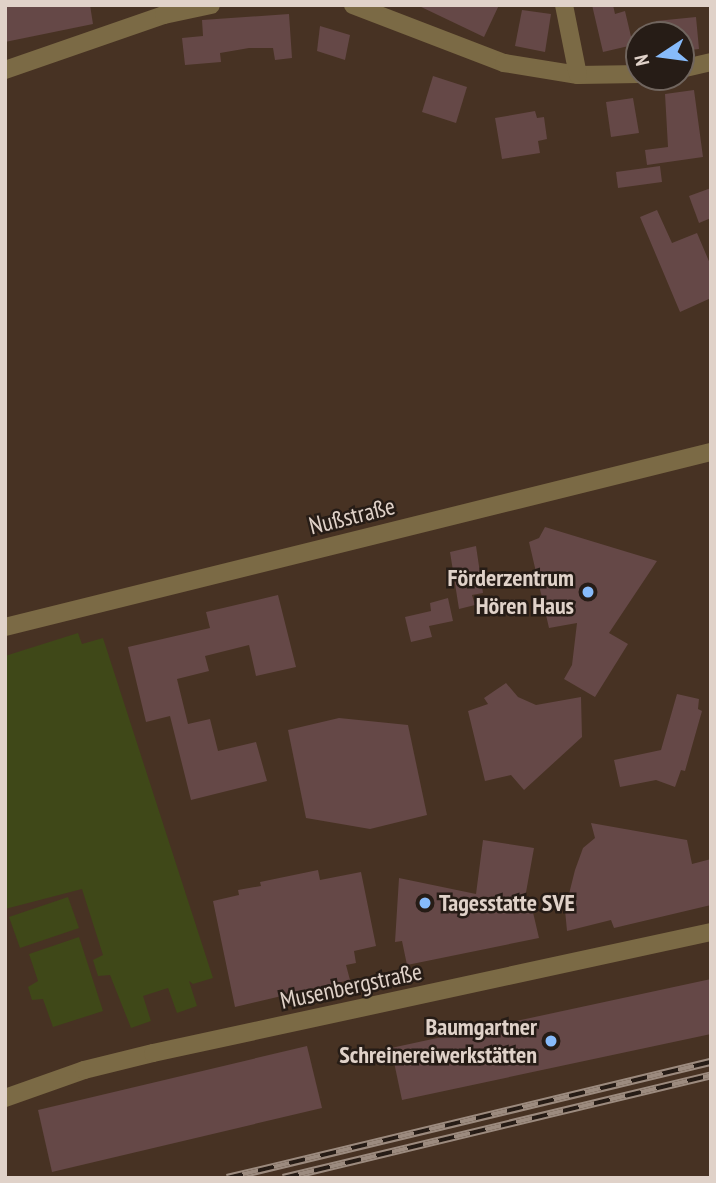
<!DOCTYPE html>
<html>
<head>
<meta charset="utf-8">
<style>
  body { margin:0 }
  #map { position:relative; width:716px; height:1183px; overflow:hidden; background:#473223; font-family:"PT Sans Narrow",sans-serif }
  div>[style] { position:absolute }
  .green>* { inset:0; background:#3f4818 }
  .building>* { inset:0; background:#654847 }
  .minor>* { height:18px; margin:-9px; padding:0 9px; transform-origin:9px; border-radius:9px; background:#7b6a45 }
  .rail>* { height:8px; margin-top:-4px; transform-origin:0; background:repeating-linear-gradient(90deg,#261c16 0 16px,#9c8b7f 0 32px); box-sizing:border-box; border-block:2px solid #9c8b7f }
  .dots>* { width:19px; height:19px; translate:-50% -50%; box-sizing:border-box; border:4px solid #261c16; border-radius:50% }
  span { translate:-50% -50%; white-space:nowrap; text-align:center; line-height:1.15; -webkit-text-stroke:5px #261c16; paint-order:stroke }
  .street-label { font-size:24px; color:#e0d2c9 }
  .poi-label { font-size:24px; color:#e0d2c9; font-weight:700 }
  .right { translate:-100% -50%; text-align:right }
  .left { translate:0 -50%; text-align:left }
  .frame { position:absolute; inset:0; border:7px solid #e0d2c9; pointer-events:none }
  .north { position:absolute; left:625px; top:21px; width:70px; height:70px; box-sizing:border-box; background:#261c16; border:2px solid #70655e; border-radius:50%; rotate:257deg; font-size:19px; font-weight:700; line-height:28px; text-align:center; color:#e0d2c9 }
  .north::after { content:''; display:block; margin:auto; width:24px; height:32px; background:#87bbfb; clip-path:polygon(50% 0,100% 100%,50% 72%,0 100%) }
</style>
</head>
<body>
<div id="map">
  <div class="green">
    <div style="clip-path:polygon(78px 633px,82px 644px,103px 638px,213px 978px,193px 984px,189px 981px,197px 1006px,177px 1013px,168px 988px,143px 996px,151px 1021px,131px 1028px,110px 975px,98px 976px,93px 960px,103px 955px,82px 889px,5px 909px,5px 656px)"></div>
    <div style="clip-path:polygon(68px 897px,79px 928px,20px 948px,9px 917px)"></div>
    <div style="clip-path:polygon(79px 937px,103px 1011px,53px 1027px,43px 999px,32px 1000px,28px 987px,38px 981px,29px 954px)"></div>
  </div>
  <div class="building">
    <div style="clip-path:polygon(5px 5px,90px 5px,93px 24px,5px 42px)"></div>
    <div style="clip-path:polygon(417px 5px,499px 5px,484px 37px)"></div>
    <div style="clip-path:polygon(592px 5px,613px 5px,615px 14px,625px 11px,633px 45px,603px 52px)"></div>
    <div style="clip-path:polygon(522px 10px,551px 14px,545px 52px,515px 46px)"></div>
    <div style="clip-path:polygon(289px 14px,292px 58px,275px 60px,273px 48px,249px 48px,220px 53px,221px 62px,185px 65px,182px 38px,203px 36px,202px 20px)"></div>
    <div style="clip-path:polygon(696px 17px,699px 49px,681px 51px,681px 35px,657px 35px,656px 21px)"></div>
    <div style="clip-path:polygon(320px 26px,350px 35px,345px 60px,317px 51px)"></div>
    <div style="clip-path:polygon(433px 76px,467px 87px,456px 123px,422px 112px)"></div>
    <div style="clip-path:polygon(694px 90px,703px 157px,647px 165px,645px 150px,668px 147px,665px 94px)"></div>
    <div style="clip-path:polygon(633px 98px,639px 133px,611px 137px,606px 102px)"></div>
    <div style="clip-path:polygon(535px 111px,537px 118px,544px 117px,547px 139px,538px 141px,540px 153px,502px 159px,495px 118px)"></div>
    <div style="clip-path:polygon(660px 166px,662px 182px,618px 188px,616px 172px)"></div>
    <div style="clip-path:polygon(711px 188px,711px 218px,699px 223px,689px 196px)"></div>
    <div style="clip-path:polygon(657px 210px,672px 243px,697px 233px,711px 266px,711px 298px,680px 312px,640px 217px)"></div>
    <div style="clip-path:polygon(545px 527px,657px 561px,609px 633px,628px 644px,595px 697px,564px 679px,572px 665px,577px 623px,549px 628px,529px 542px,539px 538px)"></div>
    <div style="clip-path:polygon(476px 546px,483px 593px,472px 595px,475px 605px,459px 609px,450px 552px)"></div>
    <div style="clip-path:polygon(278px 595px,296px 667px,256px 676px,249px 645px,205px 656px,209px 671px,177px 679px,188px 724px,210px 719px,218px 751px,256px 742px,267px 781px,191px 800px,170px 716px,146px 722px,128px 647px,210px 628px,206px 612px)"></div>
    <div style="clip-path:polygon(448px 598px,453px 621px,429px 626px,432px 637px,411px 642px,405px 617px,431px 611px,430px 603px)"></div>
    <div style="clip-path:polygon(506px 683px,518px 697px,536px 705px,581px 697px,582px 737px,524px 790px,511px 775px,485px 781px,468px 711px,488px 704px,484px 698px)"></div>
    <div style="clip-path:polygon(677px 694px,699px 699px,698px 709px,702px 711px,685px 771px,681px 770px,675px 787px,656px 780px,620px 787px,614px 760px,661px 750px)"></div>
    <div style="clip-path:polygon(339px 718px,408px 725px,427px 815px,370px 829px,306px 818px,288px 730px)"></div>
    <div style="clip-path:polygon(591px 823px,687px 840px,692px 864px,711px 859px,711px 905px,614px 928px,611px 920px,567px 931px,565px 910px,575px 870px,583px 848px,595px 838px)"></div>
    <div style="clip-path:polygon(483px 840px,534px 848px,523px 909px,532px 908px,539px 938px,407px 965px,402px 941px,395px 942px,399px 878px,476px 894px)"></div>
    <div style="clip-path:polygon(318px 870px,320px 880px,361px 872px,376px 946px,354px 951px,356px 963px,346px 965px,350px 980px,235px 1007px,213px 901px,239px 895px,238px 890px,261px 886px,260px 882px)"></div>
    <div style="clip-path:polygon(711px 979px,711px 1034px,402px 1100px,391px 1048px)"></div>
    <div style="clip-path:polygon(307px 1046px,322px 1108px,52px 1172px,38px 1110px)"></div>
  </div>
  <div class="minor">
    <div style="left:353px;top:5px;width:162px;rotate:21deg"></div>
    <div style="left:504px;top:63px;width:75px;rotate:9.2deg"></div>
    <div style="left:578px;top:75px;width:61px;rotate:-0.9deg"></div>
    <div style="left:564px;top:5px;width:71px;rotate:78.7deg"></div>
    <div style="left:681px;top:69px;width:31px;rotate:-13deg"></div>
    <div style="left:5px;top:70px;width:168px;rotate:-19.1deg"></div>
    <div style="left:164px;top:15px;width:48px;rotate:-12deg"></div>
    <div style="left:5px;top:627px;width:727px;rotate:-13.92deg"></div>
    <div style="left:5px;top:1098px;width:84px;rotate:-19.5deg"></div>
    <div style="left:84px;top:1070px;width:71px;rotate:-13.8deg"></div>
    <div style="left:153px;top:1053px;width:571px;rotate:-12.23deg"></div>
  </div>
  <div class="rail">
    <div style="left:227px;top:1178px;width:498px;rotate:-13.5deg"></div>
    <div style="left:283px;top:1178px;width:440px;rotate:-13.5deg"></div>
  </div>
  <div class="dots">
    <div style="left:588px;top:592px;background:#87bbfb"></div>
    <div style="left:425px;top:903px;background:#87bbfb"></div>
    <div style="left:551px;top:1041px;background:#87bbfb"></div>
  </div>
  <div class="street-label">
    <span style="left:352px;top:516px;rotate:-14deg">Nußstraße</span>
    <span style="left:351px;top:986px;rotate:-12deg">Musenbergstraße</span>
  </div>
  <div class="poi-label">
    <span class="right" style="left:574px;top:592px">Förderzentrum<br>Hören Haus</span>
    <span class="left" style="left:439px;top:903px">Tagesstatte SVE</span>
    <span class="right" style="left:537px;top:1041px">Baumgartner<br>Schreinereiwerkstätten</span>
  </div>
  <div class="frame"></div>
  <div class="north">N</div>
</div>
</body>
</html>
